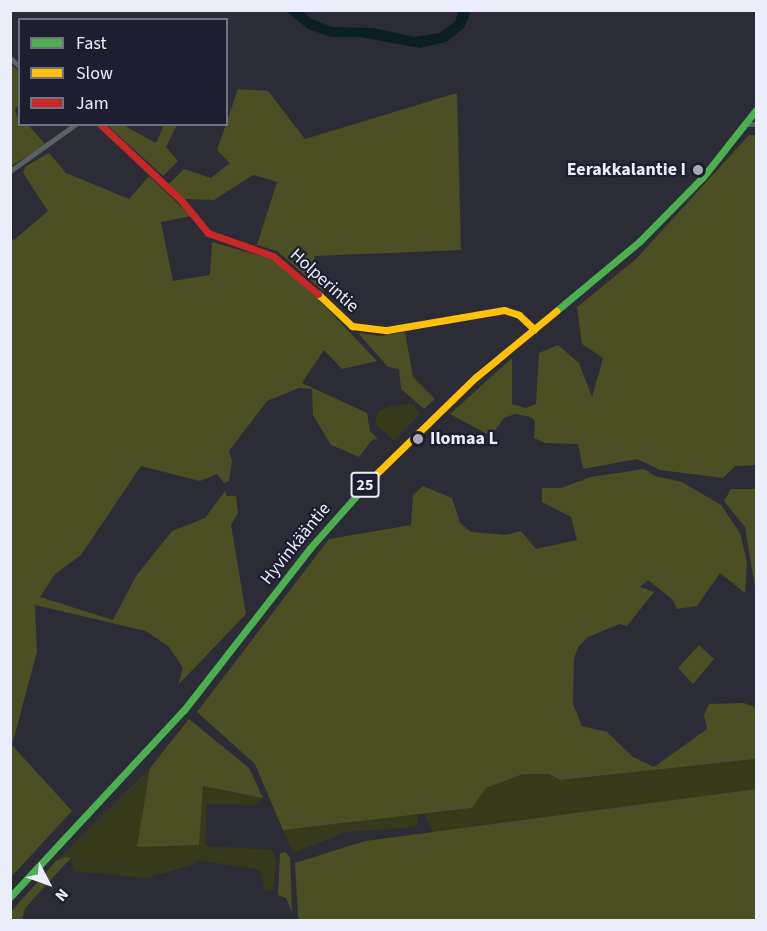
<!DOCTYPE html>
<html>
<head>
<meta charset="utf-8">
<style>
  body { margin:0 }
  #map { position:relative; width:767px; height:931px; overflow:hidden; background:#2c2c37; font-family:"Source Sans 3",sans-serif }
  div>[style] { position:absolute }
  .green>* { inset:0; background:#373a1a }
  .forest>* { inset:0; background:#4b4f23 }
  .water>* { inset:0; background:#0a1f25 }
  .street>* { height:5px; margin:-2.5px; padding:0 2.5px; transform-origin:2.5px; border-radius:2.5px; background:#596162 }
  .fast>* { height:7px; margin:-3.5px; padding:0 3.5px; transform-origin:3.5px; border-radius:3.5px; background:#4caf50 }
  .slow>* { height:7px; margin:-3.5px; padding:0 3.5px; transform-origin:3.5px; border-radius:3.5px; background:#ffc107 }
  .jam>* { height:7px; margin:-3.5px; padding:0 3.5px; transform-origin:3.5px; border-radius:3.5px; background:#c62828 }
  .dots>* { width:16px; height:16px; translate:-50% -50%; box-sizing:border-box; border:3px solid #1e1e31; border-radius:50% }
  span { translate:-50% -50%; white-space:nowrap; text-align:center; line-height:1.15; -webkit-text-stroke:4.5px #1e1e31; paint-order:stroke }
  .shield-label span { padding:2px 4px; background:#1e1e31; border:2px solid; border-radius:4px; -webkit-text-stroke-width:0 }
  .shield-label { font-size:16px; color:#ecedfa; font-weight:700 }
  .poi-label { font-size:18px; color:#ecedfa; font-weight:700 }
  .right { translate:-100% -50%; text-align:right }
  .left { translate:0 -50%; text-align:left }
  .street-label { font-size:18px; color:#ecedfa }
  .frame { position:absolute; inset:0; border:12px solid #ecedfa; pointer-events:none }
  .legend { position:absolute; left:18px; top:18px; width:210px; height:108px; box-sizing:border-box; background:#1e1e31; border:2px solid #707181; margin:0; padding:8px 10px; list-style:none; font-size:18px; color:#ecedfa }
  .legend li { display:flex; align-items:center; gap:12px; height:30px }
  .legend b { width:30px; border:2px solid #707181 }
  .north { position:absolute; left:18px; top:853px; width:60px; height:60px; -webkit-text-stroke:4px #1e1e31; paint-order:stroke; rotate:131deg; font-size:16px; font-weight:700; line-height:24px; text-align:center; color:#ecedfa }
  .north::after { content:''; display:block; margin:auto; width:21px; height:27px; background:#ecedfa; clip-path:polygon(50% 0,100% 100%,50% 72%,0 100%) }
</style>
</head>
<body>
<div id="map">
  <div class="green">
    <div style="clip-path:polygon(411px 404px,421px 413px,394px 441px,375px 423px,378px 412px,388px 406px)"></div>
    <div style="clip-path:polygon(756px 759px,756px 789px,434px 833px,424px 814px,472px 808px,486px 788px,523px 774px,549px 774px,560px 780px)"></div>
    <div style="clip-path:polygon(150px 768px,138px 847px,203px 786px,263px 798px,254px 805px,207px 804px,205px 846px,273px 850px,276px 862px,273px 891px,265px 890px,260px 870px,197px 860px,192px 865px,146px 878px,74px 871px,71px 858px,56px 861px)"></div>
    <div style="clip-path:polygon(418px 814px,418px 824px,413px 827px,346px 832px,293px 853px,283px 830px)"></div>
  </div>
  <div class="forest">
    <div style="clip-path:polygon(10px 64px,19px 71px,19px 104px,15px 110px,20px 124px,28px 125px,46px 145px,11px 166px)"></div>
    <div style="clip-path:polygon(238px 89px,268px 91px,305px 139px,457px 93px,461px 250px,314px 256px,324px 292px,277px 251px,257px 245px,277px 182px,253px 175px,214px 200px,185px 199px,169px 184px,184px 169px,211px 178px,230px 163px,217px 150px)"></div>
    <div style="clip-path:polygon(107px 125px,123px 125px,156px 143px,164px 125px,177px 125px,166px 147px,178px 161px,163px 176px)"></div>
    <div style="clip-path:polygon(749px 135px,756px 135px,756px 465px,735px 466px,723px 478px,660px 470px,637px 459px,583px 469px,578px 444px,545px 443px,534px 438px,535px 421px,531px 417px,515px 414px,504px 418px,491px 436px,450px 414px,512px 358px,512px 404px,526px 408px,536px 404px,539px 353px,558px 345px,579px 363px,592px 397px,603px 358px,582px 344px,577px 307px,636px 259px)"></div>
    <div style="clip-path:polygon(49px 153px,66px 173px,129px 199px,149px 176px,191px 216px,161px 222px,173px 281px,210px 275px,212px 242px,272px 259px,295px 275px,377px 361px,342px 369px,324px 350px,302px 383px,367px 413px,370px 431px,378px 439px,372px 440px,359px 457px,331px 445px,313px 415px,312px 389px,299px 388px,267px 401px,229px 451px,232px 461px,229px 481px,224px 483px,217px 474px,200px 481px,141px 466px,81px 555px,55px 574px,40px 597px,113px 620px,136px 576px,172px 531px,205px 518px,225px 491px,227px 496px,236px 496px,238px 513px,231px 525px,246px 614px,178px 685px,183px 668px,169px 647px,146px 631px,35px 605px,37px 652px,12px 745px,72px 811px,11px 877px,10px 238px,14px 240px,48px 211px,23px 173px,26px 166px)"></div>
    <div style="clip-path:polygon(405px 332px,413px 377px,435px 399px,424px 409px,401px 389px,399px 369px,388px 367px,358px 333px,381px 336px)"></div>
    <div style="clip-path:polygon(644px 469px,655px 476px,682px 482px,721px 505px,740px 533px,747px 562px,745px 593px,720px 573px,697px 606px,677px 609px,672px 599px,648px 580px,640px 587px,654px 592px,627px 626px,620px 624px,588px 637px,579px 646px,574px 658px,573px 704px,582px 726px,607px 732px,633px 757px,654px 767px,707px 729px,704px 715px,709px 704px,744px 703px,756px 708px,756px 759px,560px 780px,549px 774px,523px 774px,486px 788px,472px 808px,283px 830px,255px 764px,197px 712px,329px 539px,411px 525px,413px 495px,423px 486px,452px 498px,460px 523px,471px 532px,506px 535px,521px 531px,536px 549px,577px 540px,571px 517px,542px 502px,542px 488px,561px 488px,591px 477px)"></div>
    <div style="clip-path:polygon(731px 489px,756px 489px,756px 594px,745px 527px,724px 501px)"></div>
    <div style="clip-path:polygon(699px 645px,714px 659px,693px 684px,678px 668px)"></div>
    <div style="clip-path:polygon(189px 719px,249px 768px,263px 798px,203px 786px,199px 845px,137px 847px,150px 768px)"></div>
    <div style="clip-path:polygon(756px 789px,756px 920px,300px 920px,298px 917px,295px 863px,365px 841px)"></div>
    <div style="clip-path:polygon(286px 852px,290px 858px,292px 912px,286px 898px,278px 895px,280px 853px)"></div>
    <div style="clip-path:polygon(65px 857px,71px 858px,25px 908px,22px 920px,11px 920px,11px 912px,56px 861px)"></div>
  </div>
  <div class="water">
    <div style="clip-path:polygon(286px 11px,303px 11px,310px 18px,332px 27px,373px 28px,415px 37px,440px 33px,455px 21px,459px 11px,471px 11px,464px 28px,446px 42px,420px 48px,360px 37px,331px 37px,308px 29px)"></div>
  </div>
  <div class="street">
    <div style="left:10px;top:58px;width:13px;rotate:42deg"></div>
    <div style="left:746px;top:124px;width:10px"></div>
    <div style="left:10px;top:171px;width:81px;rotate:-35.5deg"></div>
  </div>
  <div class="fast">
    <div style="left:556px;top:311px;width:109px;rotate:-39.8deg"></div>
    <div style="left:640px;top:241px;width:90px;rotate:-45.5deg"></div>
    <div style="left:703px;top:177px;width:85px;rotate:-51.7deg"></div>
    <div style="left:10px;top:897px;width:255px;rotate:-47.1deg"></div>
    <div style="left:184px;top:710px;width:205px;rotate:-52.1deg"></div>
    <div style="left:310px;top:548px;width:95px;rotate:-48.4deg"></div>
  </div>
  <div class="slow">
    <div style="left:318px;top:294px;width:47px;rotate:43.3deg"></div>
    <div style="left:352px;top:326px;width:35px;rotate:7deg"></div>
    <div style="left:387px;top:330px;width:119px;rotate:-9.7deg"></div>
    <div style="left:504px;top:310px;width:16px;rotate:18deg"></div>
    <div style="left:519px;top:315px;width:21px;rotate:43deg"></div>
    <div style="left:373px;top:477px;width:144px;rotate:-44.2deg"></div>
    <div style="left:476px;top:377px;width:104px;rotate:-39.5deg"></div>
  </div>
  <div class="jam">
    <div style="left:100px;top:124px;width:112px;rotate:43.2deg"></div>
    <div style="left:182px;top:201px;width:41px;rotate:50.9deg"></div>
    <div style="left:208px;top:233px;width:69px;rotate:19.5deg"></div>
    <div style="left:273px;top:256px;width:59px;rotate:40.2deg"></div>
  </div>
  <div class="dots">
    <div style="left:698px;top:170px;background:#a9a9b6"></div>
    <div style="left:418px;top:439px;background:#a9a9b6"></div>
  </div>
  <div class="shield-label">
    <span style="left:365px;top:485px">25</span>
  </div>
  <div class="poi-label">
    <span class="right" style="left:686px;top:170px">Eerakkalantie I</span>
    <span class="left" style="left:430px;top:439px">Ilomaa L</span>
  </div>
  <div class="street-label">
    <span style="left:324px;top:281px;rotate:42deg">Holperintie</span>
    <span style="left:296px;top:544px;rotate:-51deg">Hyvinkääntie</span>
  </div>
  <div class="frame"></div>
  <ul class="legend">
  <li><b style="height:8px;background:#4caf50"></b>Fast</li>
  <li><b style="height:8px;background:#ffc107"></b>Slow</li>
  <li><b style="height:8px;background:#c62828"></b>Jam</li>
  </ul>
  <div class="north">N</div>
</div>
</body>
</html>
